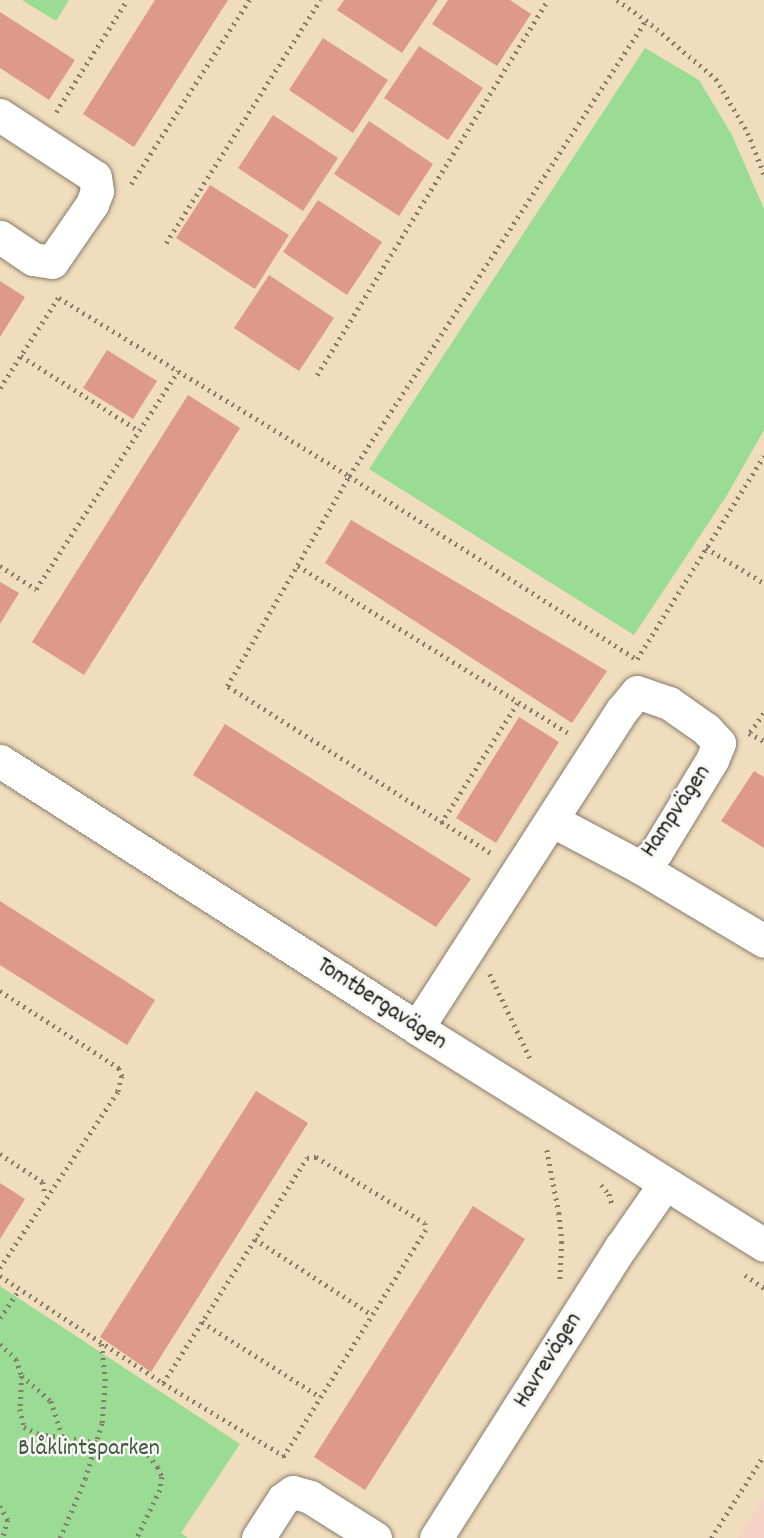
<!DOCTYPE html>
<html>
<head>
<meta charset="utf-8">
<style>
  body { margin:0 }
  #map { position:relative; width:764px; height:1538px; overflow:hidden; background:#f0ddbd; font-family:Dekko,sans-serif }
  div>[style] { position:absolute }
  .built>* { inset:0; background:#f6d1c5 }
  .green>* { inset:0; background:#9adc93 }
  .building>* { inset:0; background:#dd9989 }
  .path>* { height:4.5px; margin-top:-2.25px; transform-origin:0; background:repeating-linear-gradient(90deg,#867c6c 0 2px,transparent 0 7px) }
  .roads { filter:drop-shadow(0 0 2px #867c6c) drop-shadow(0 0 2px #867c6c) }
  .minor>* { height:33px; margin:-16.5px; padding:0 16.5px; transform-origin:16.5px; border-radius:16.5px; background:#fff }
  span { translate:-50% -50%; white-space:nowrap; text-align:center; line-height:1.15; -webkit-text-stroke:5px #f6f6f2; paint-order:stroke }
  .street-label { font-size:24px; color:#1c1c1c }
  .park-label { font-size:24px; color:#425640 }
</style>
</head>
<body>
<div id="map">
  <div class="built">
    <div style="clip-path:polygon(764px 1498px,764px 1538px,738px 1538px)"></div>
  </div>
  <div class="green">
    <div style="clip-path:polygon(22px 0,69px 0,56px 21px)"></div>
    <div style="clip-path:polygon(645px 48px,699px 80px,732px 135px,764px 209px,764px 430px,727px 495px,634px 635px,369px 469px)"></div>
    <div style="clip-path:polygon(0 1286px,240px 1444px,181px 1533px,188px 1538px,0 1538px)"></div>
  </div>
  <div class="building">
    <div style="clip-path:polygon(155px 0,228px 0,134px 147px,83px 114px)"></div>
    <div style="clip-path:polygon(344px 0,438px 0,402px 53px,337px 10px)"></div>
    <div style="clip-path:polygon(448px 0,510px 0,531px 14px,497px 66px,432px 24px)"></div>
    <div style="clip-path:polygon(0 12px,75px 60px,49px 100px,0 68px)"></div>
    <div style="clip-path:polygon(323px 38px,388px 80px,353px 133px,289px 90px)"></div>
    <div style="clip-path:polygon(419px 46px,483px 88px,448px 140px,384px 98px)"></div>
    <div style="clip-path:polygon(273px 115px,338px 158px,303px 211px,238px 168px)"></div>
    <div style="clip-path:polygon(369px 121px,433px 164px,399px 216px,334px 174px)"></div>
    <div style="clip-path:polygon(210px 185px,289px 235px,255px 289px,176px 238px)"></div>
    <div style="clip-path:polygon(318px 200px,382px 242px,347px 295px,283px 252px)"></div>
    <div style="clip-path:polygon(269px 275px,334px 318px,299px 371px,234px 328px)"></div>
    <div style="clip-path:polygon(0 281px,25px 297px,0 337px)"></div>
    <div style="clip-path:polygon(107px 350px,157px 381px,133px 419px,83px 388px)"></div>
    <div style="clip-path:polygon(188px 395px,240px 428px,84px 675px,32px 642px)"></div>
    <div style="clip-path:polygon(351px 520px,607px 671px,572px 723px,325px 563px)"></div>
    <div style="clip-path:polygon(0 582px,19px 593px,0 624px)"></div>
    <div style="clip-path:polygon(519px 717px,559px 742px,496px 843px,456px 818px)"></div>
    <div style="clip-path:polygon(225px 724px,471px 879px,436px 927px,193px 775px)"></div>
    <div style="clip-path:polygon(754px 771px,764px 777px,764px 848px,721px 821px)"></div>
    <div style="clip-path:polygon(0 901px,155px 1000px,127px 1045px,0 965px)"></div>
    <div style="clip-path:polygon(256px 1091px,308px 1123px,151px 1372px,100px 1337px)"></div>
    <div style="clip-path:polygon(0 1183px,25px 1199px,0 1239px)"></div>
    <div style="clip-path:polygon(473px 1206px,525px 1239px,365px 1490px,314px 1457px)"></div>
  </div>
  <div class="path">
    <div style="left:617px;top:0;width:35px;rotate:35deg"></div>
    <div style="left:646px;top:20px;width:92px;rotate:40.1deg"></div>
    <div style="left:716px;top:79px;width:63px;rotate:59.3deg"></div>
    <div style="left:748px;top:133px;width:44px;rotate:68.7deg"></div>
    <div style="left:56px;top:112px;width:133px;rotate:-57.6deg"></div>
    <div style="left:131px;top:184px;width:219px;rotate:-57.3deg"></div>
    <div style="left:166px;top:243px;width:288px;rotate:-57.6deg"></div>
    <div style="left:59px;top:298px;width:340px;rotate:31.5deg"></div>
    <div style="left:349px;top:476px;width:340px;rotate:32.5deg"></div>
    <div style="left:21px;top:356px;width:140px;rotate:32.4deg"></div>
    <div style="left:317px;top:375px;width:440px;rotate:-58.4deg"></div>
    <div style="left:0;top:388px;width:107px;rotate:-57.2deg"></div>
    <div style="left:706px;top:548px;width:68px;rotate:31.1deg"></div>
    <div style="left:0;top:566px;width:43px;rotate:32.6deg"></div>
    <div style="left:36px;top:589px;width:260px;rotate:-56.9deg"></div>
    <div style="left:298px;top:566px;width:317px;rotate:31.7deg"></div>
    <div style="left:637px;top:659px;width:239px;rotate:-58deg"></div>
    <div style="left:750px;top:732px;width:24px;rotate:-54deg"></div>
    <div style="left:749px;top:733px;width:17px;rotate:28deg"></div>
    <div style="left:441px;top:823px;width:143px;rotate:-57.5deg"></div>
    <div style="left:490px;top:853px;width:312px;rotate:-147.6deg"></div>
    <div style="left:227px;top:686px;width:243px;rotate:-59.8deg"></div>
    <div style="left:349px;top:476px;width:544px;rotate:-56.92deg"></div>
    <div style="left:490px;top:974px;width:93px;rotate:64.5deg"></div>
    <div style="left:0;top:991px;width:142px;rotate:32.9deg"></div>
    <div style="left:119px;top:1068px;width:9px;rotate:69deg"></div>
    <div style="left:122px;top:1076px;width:16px;rotate:104deg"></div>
    <div style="left:118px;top:1092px;width:212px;rotate:123.8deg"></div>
    <div style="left:547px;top:1150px;width:64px;rotate:79.2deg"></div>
    <div style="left:559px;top:1213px;width:29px;rotate:84deg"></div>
    <div style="left:562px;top:1242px;width:38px;rotate:93deg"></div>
    <div style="left:0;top:1154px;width:51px;rotate:33.1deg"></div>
    <div style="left:43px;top:1182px;width:13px;rotate:81deg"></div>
    <div style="left:601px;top:1185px;width:12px;rotate:48deg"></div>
    <div style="left:609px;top:1194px;width:10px;rotate:73deg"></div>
    <div style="left:255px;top:1239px;width:140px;rotate:33deg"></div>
    <div style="left:745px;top:1275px;width:23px;rotate:34deg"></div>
    <div style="left:0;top:1276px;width:195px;rotate:33.3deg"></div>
    <div style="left:163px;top:1383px;width:147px;rotate:31.1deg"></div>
    <div style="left:0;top:1318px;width:34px;rotate:-56deg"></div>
    <div style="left:202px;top:1322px;width:140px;rotate:32.4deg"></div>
    <div style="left:0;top:1344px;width:22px;rotate:43deg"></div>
    <div style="left:16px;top:1359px;width:18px;rotate:71deg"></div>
    <div style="left:22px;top:1376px;width:33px;rotate:93deg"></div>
    <div style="left:20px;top:1409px;width:18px;rotate:77deg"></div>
    <div style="left:24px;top:1427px;width:17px;rotate:25deg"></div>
    <div style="left:39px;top:1434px;width:91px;rotate:8.2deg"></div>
    <div style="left:129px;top:1447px;width:21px;rotate:23deg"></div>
    <div style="left:148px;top:1455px;width:16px;rotate:50deg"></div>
    <div style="left:158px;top:1467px;width:11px;rotate:68deg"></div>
    <div style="left:162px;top:1477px;width:13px;rotate:99deg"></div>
    <div style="left:160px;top:1490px;width:53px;rotate:115.6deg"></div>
    <div style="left:22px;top:1376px;width:38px;rotate:41deg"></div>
    <div style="left:51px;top:1401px;width:39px;rotate:72deg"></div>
    <div style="left:163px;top:1383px;width:267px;rotate:-57.4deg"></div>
    <div style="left:307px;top:1158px;width:9px;rotate:-6deg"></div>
    <div style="left:316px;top:1157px;width:127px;rotate:31.2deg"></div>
    <div style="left:425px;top:1223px;width:7px;rotate:82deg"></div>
    <div style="left:426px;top:1230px;width:269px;rotate:122.1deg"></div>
    <div style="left:0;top:1506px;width:16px;rotate:60deg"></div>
    <div style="left:8px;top:1520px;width:19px;rotate:106deg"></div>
    <div style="left:60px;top:1538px;width:64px;rotate:-67deg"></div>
    <div style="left:85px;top:1479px;width:59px;rotate:-73.1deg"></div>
    <div style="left:102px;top:1423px;width:42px;rotate:-85.9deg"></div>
    <div style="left:105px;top:1381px;width:40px;rotate:-95.7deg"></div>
    <div style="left:711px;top:1538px;width:98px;rotate:-57.4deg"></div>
  </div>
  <div class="roads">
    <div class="minor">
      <div style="left:0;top:115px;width:113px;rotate:33.1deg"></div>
      <div style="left:95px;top:177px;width:14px;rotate:82deg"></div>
      <div style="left:97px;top:191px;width:14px;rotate:111deg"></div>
      <div style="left:92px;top:204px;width:70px;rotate:124.6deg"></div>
      <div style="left:52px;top:262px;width:19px;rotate:-171deg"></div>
      <div style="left:33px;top:259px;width:40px;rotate:-146deg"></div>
      <div style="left:0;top:761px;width:495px;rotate:32.6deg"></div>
      <div style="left:417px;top:1028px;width:409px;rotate:32deg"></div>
      <div style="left:640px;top:867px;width:144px;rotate:30.8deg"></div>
      <div style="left:417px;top:1028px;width:378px;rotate:-57.2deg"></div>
      <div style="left:622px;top:710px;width:23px;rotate:-50deg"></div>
      <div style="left:637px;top:692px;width:34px;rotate:19deg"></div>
      <div style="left:669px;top:703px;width:45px;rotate:35.1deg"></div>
      <div style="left:706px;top:729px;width:19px;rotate:47deg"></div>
      <div style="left:719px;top:743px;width:18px;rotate:112deg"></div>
      <div style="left:712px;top:760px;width:108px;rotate:121.3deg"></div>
      <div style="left:656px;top:852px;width:22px;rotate:137deg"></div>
      <div style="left:640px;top:867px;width:98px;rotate:-152.1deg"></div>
      <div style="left:258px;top:1538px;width:46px;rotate:-57.3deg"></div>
      <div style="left:283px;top:1499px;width:12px;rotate:-35deg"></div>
      <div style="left:293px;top:1492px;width:18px;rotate:16deg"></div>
      <div style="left:310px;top:1497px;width:77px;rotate:32.2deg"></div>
      <div style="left:436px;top:1538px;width:345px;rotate:-57.6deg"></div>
      <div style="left:621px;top:1247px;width:75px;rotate:-55.3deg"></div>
    </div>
  </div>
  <div class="street-label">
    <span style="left:677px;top:812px;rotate:-56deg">Hampvägen</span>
    <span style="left:381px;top:1005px;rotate:33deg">Tomtbergavägen</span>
    <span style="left:549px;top:1361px;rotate:-58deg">Havrevägen</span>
  </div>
  <div class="park-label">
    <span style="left:89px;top:1450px">Blåklintsparken</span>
  </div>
</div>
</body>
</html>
